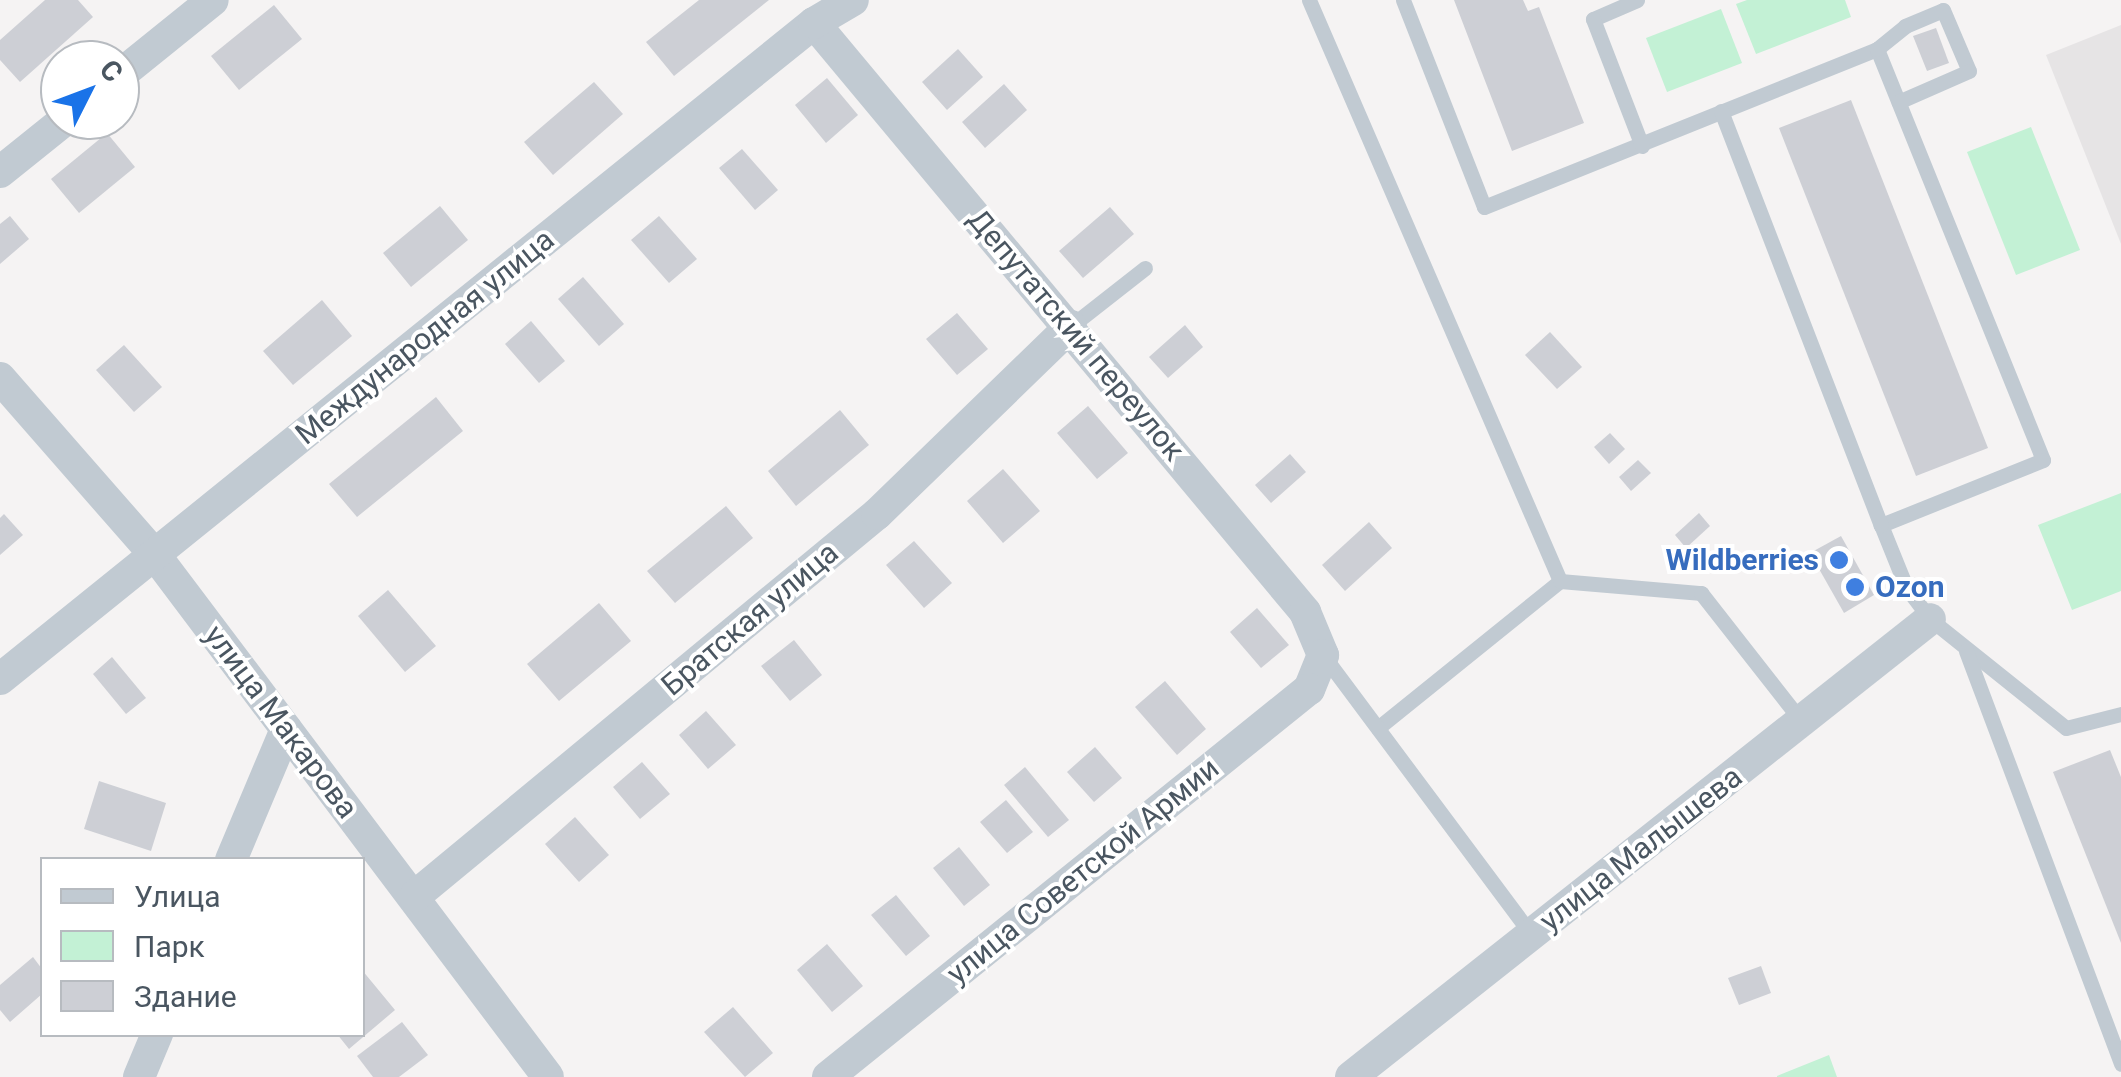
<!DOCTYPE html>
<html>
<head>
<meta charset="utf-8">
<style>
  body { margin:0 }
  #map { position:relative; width:2121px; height:1077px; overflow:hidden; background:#f5f3f3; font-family:Roboto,sans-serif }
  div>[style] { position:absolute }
  .education>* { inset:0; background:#e6e4e5 }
  .green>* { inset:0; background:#c3f1d5 }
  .building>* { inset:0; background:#cdcfd5 }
  .service>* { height:15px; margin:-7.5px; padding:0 7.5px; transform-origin:7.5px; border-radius:7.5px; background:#c1cad2 }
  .minor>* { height:32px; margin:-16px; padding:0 16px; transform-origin:16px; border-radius:16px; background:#c1cad2 }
  .dots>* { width:28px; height:28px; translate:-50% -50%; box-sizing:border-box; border:5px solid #fff; border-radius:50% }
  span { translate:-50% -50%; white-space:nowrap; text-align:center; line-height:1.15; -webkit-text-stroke:8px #fff; paint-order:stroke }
  .street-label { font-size:30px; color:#4a5661 }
  .shop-label { font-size:30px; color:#366cbe; font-weight:700 }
  .right { translate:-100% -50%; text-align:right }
  .left { translate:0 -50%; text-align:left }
  .legend { position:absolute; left:40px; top:857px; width:325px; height:180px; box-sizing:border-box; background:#fff; border:2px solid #b7bbc0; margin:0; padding:12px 18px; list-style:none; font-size:30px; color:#4a5661 }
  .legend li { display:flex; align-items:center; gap:20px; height:50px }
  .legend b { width:50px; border:2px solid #b7bbc0 }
  .north { position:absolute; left:40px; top:40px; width:100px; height:100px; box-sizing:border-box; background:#fff; border:2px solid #b7bbc0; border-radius:50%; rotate:48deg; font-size:28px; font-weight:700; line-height:40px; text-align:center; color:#4a5661 }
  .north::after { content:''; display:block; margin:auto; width:35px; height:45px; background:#1a73e8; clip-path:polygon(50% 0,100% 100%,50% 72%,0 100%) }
</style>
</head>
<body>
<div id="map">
  <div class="education">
    <div style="clip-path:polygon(2121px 25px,2121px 244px,2046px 55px)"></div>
  </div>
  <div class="green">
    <div style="clip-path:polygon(1747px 0,1845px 0,1851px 17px,1756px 54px,1736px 4px)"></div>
    <div style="clip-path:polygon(1721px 9px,1742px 63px,1667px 92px,1646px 38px)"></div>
    <div style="clip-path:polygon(2031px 127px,2080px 250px,2016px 275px,1967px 152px)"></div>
    <div style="clip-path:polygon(2121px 493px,2121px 591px,2072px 610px,2038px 525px)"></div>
    <div style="clip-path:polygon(1829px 1055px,1837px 1077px,1777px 1077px,1777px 1076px)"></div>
  </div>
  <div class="building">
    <div style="clip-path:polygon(45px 0,78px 0,93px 17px,20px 82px,0 60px,0 40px)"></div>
    <div style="clip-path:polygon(699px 0,769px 0,674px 76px,646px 42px)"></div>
    <div style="clip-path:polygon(1454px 0,1523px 0,1528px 11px,1539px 7px,1584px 123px,1512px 151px)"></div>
    <div style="clip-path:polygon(274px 5px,302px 39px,239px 90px,211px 56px)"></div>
    <div style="clip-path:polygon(1936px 28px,1949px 63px,1927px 71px,1913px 36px)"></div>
    <div style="clip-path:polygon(958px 49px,983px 77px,947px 110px,922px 82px)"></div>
    <div style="clip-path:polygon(827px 78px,858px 115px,826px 143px,795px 105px)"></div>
    <div style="clip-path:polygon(594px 82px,623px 114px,553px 175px,524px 142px)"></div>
    <div style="clip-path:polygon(1004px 84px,1027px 110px,985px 148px,962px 122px)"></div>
    <div style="clip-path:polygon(1851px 100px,1988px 448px,1916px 476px,1779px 128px)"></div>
    <div style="clip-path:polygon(107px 133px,135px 167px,79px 213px,51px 179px)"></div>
    <div style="clip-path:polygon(742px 149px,778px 190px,755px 210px,719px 168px)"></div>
    <div style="clip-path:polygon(440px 206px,468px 240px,411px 287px,383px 253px)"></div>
    <div style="clip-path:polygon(1110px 207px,1134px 234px,1083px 278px,1059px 251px)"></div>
    <div style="clip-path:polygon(10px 216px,29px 239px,0 264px,0 224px)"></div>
    <div style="clip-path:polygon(659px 216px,697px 259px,669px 283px,631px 240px)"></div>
    <div style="clip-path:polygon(583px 277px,624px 324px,599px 346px,558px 299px)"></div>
    <div style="clip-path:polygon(322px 300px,352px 336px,293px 385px,263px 351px)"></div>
    <div style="clip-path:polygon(957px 313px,988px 349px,957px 375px,926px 339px)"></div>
    <div style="clip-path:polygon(531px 321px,565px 361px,539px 383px,505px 344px)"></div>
    <div style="clip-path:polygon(1185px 325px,1203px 347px,1168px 378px,1149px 357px)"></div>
    <div style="clip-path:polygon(1550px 332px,1582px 367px,1557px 389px,1525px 355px)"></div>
    <div style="clip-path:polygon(124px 345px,162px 387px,134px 412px,96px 370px)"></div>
    <div style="clip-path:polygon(436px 397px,463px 431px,357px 517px,329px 484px)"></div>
    <div style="clip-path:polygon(1088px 406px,1128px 453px,1097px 479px,1057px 433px)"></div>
    <div style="clip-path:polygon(840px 410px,869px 445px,796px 506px,768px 471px)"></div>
    <div style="clip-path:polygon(1610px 433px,1625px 449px,1609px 464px,1594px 447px)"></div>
    <div style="clip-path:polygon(1290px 454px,1306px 472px,1271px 503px,1255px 485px)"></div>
    <div style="clip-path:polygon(1638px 460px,1651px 473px,1631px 491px,1619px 477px)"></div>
    <div style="clip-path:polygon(1003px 469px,1040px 511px,1003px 543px,967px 501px)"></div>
    <div style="clip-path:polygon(726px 506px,753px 538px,675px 603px,647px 571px)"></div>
    <div style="clip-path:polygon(1699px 513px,1710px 526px,1686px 548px,1675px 535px)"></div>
    <div style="clip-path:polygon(4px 514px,23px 535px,0 555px,0 518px)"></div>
    <div style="clip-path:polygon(1369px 522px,1392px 548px,1345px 591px,1322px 565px)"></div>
    <div style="clip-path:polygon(1841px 536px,1874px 595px,1844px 613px,1810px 553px)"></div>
    <div style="clip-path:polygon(914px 541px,952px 583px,924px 608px,886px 565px)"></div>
    <div style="clip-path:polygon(388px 590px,436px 646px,405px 672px,358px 616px)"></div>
    <div style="clip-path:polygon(599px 603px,631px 641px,559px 701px,527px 664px)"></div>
    <div style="clip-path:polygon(1257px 608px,1289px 645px,1261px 668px,1230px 632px)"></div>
    <div style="clip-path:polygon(794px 640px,822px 675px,790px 701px,761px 666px)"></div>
    <div style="clip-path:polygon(112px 657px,146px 698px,126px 714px,93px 674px)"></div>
    <div style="clip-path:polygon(1165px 681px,1206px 729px,1177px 755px,1135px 707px)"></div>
    <div style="clip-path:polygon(706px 711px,736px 745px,708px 769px,679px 735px)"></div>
    <div style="clip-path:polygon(1095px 747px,1122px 778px,1094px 802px,1067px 772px)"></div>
    <div style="clip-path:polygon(2110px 750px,2121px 777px,2121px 943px,2053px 772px)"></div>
    <div style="clip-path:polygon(642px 762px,670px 794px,640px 819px,613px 787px)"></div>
    <div style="clip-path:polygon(1025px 767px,1069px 820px,1048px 837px,1004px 785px)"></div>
    <div style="clip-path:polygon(99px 781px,166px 803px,151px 851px,84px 829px)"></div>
    <div style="clip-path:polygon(1006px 800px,1033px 832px,1007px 853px,980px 822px)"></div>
    <div style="clip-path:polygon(575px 817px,609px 855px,579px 882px,545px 844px)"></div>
    <div style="clip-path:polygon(959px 847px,990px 885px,964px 906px,933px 868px)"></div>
    <div style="clip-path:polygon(896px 895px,930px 936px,906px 956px,871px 915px)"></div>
    <div style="clip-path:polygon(827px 944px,863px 986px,832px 1012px,797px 970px)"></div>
    <div style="clip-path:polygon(33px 957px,42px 969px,42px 994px,10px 1022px,0 1010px,0 985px)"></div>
    <div style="clip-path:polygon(1761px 966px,1771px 993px,1739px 1005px,1728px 978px)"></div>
    <div style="clip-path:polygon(362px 970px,395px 1010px,349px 1049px,337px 1034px,362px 1034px)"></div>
    <div style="clip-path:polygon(733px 1007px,773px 1053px,745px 1077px,704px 1032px)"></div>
    <div style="clip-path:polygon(402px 1022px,428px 1055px,399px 1077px,373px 1077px,357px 1056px)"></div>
  </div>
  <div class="service">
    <div style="left:1309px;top:0;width:633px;rotate:66.63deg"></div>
    <div style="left:1560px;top:581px;width:234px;rotate:141.1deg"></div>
    <div style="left:1403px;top:0;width:222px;rotate:68.6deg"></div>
    <div style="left:1484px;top:207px;width:424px;rotate:-21.9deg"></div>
    <div style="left:1877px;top:49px;width:443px;rotate:68deg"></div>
    <div style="left:2043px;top:460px;width:175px;rotate:158.1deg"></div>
    <div style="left:1881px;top:525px;width:67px;rotate:68deg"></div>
    <div style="left:1906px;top:587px;width:40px;rotate:53deg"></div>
    <div style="left:1930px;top:619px;width:174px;rotate:38.7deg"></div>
    <div style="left:2066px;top:728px;width:57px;rotate:-14.3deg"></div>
    <div style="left:1637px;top:0;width:48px;rotate:156.6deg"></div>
    <div style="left:1593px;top:19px;width:136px;rotate:68.9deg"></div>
    <div style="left:1877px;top:49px;width:36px;rotate:-39deg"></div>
    <div style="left:1905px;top:26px;width:41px;rotate:-22.8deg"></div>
    <div style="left:1943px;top:10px;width:66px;rotate:66.9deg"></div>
    <div style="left:1969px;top:71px;width:77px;rotate:156.4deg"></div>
    <div style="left:1721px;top:111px;width:444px;rotate:68.9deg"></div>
    <div style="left:1071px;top:326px;width:94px;rotate:-38.1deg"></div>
    <div style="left:1560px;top:581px;width:142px;rotate:4.9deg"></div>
    <div style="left:1701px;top:593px;width:164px;rotate:51.9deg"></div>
    <div style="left:1966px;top:651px;width:441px;rotate:69.4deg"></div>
    <div style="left:1323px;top:655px;width:349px;rotate:53.3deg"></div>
  </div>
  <div class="minor">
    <div style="left:814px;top:23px;width:767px;rotate:50.18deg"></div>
    <div style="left:1305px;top:612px;width:47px;rotate:67.3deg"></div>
    <div style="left:1323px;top:655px;width:37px;rotate:112deg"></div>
    <div style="left:1309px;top:689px;width:618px;rotate:141.11deg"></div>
    <div style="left:120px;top:75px;width:119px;rotate:-38.9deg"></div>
    <div style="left:0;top:172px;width:83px;rotate:-38.7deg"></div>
    <div style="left:0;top:378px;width:235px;rotate:48.8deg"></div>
    <div style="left:155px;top:555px;width:653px;rotate:53.02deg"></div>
    <div style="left:0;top:679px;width:1045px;rotate:-38.87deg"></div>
    <div style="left:814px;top:23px;width:45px;rotate:-30.5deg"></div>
    <div style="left:231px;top:860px;width:142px;rotate:-67.2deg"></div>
    <div style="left:415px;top:896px;width:599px;rotate:-39.59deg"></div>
    <div style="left:877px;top:514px;width:270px;rotate:-44.1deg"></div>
    <div style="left:139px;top:1077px;width:47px;rotate:-67.3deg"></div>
    <div style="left:1351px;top:1077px;width:738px;rotate:-38.34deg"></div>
  </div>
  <div class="dots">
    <div style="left:1839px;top:560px;background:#3f7fe0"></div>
    <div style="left:1855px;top:587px;background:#3f7fe0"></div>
  </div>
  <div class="street-label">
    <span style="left:1076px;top:335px;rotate:50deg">Депутатский переулок</span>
    <span style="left:425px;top:337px;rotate:-39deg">Международная улица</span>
    <span style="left:750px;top:619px;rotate:-40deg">Братская улица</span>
    <span style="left:281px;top:722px;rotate:53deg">улица Макарова</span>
    <span style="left:1641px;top:849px;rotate:-38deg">улица Малышева</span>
    <span style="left:1083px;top:871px;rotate:-39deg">улица Советской Армии</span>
  </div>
  <div class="shop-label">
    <span class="right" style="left:1819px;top:560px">Wildberries</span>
    <span class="left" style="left:1875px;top:587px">Ozon</span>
  </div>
  <ul class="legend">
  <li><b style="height:12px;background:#c1cad2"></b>Улица</li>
  <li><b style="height:28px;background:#c3f1d5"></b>Парк</li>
  <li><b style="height:28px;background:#cdcfd5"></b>Здание</li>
  </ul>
  <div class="north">С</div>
</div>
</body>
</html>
